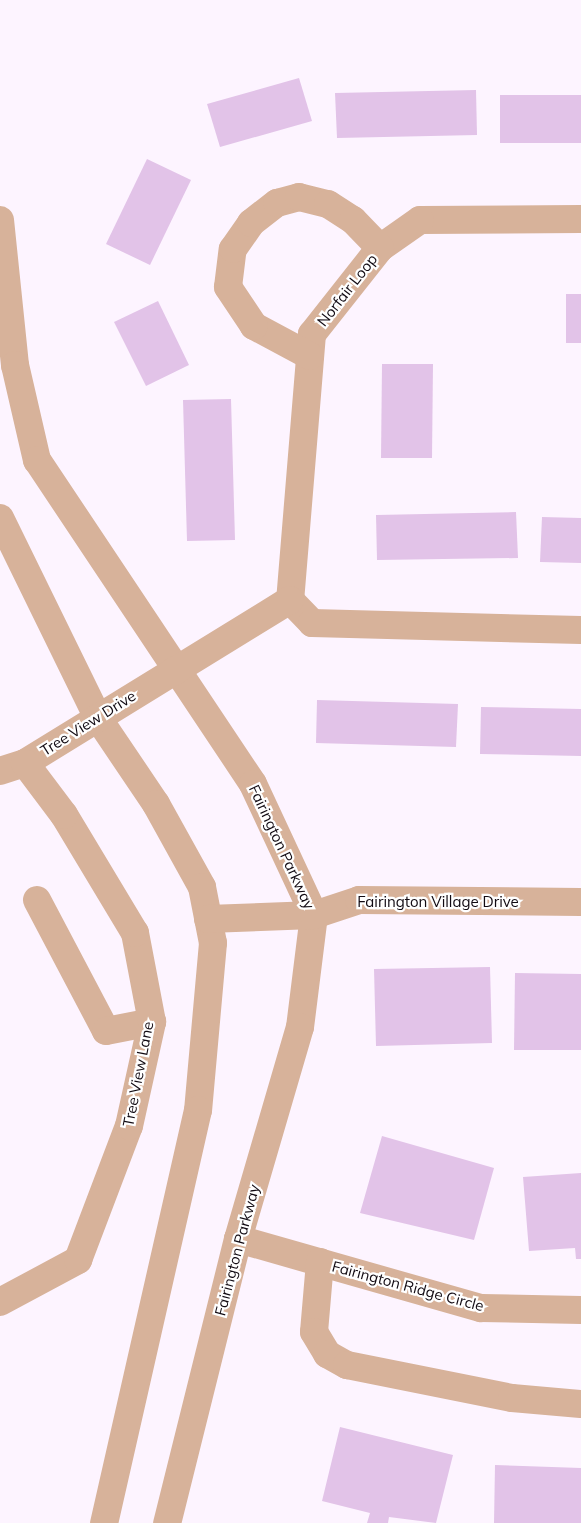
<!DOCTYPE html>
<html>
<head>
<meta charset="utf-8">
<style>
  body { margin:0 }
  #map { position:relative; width:581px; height:1523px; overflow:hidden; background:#fdf4ff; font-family:Mulish,sans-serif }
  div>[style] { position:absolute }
  .building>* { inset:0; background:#e2c3e8 }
  .minor>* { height:28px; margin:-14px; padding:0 14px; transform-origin:14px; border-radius:14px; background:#d7b29a }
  span { translate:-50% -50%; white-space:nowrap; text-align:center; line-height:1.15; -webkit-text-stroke:4.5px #fff; paint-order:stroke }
  .street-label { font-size:15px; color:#110a12 }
</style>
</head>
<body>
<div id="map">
  <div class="building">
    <div style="clip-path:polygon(299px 78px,312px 121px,220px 147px,207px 104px)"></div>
    <div style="clip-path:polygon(476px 90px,477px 135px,337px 138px,335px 93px)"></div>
    <div style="clip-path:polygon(500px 95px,581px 95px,581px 143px,500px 143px)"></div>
    <div style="clip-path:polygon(147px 159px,191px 180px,150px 265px,106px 244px)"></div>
    <div style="clip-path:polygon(566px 294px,581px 294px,581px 343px,566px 343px)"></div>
    <div style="clip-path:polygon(158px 301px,189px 365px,146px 386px,114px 322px)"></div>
    <div style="clip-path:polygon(382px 364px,433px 364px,432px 458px,381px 458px)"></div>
    <div style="clip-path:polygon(231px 399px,235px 540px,187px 541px,183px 400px)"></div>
    <div style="clip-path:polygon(516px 512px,518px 558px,377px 560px,376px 515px)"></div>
    <div style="clip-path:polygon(542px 517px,581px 518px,581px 563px,540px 562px)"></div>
    <div style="clip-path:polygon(317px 700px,458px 704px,456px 747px,316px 743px)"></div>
    <div style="clip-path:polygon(481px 707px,581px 709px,581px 756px,480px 754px)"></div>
    <div style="clip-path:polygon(490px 967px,492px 1043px,376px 1046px,374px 969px)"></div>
    <div style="clip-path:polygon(515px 973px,581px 974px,581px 1050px,514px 1050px)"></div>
    <div style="clip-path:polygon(382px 1136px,494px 1168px,474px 1240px,360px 1213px)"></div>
    <div style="clip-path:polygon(581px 1173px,581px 1259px,576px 1259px,575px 1248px,529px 1251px,523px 1177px)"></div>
    <div style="clip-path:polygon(340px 1427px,453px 1455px,436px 1523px,389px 1517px,388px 1523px,367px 1523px,370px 1513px,322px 1501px)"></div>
    <div style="clip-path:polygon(495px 1465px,581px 1468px,581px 1523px,494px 1523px)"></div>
  </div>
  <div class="minor">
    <div style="left:581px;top:219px;width:161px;rotate:179.6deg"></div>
    <div style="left:420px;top:220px;width:49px;rotate:145deg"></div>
    <div style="left:380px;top:248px;width:110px;rotate:128.3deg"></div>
    <div style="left:312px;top:334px;width:267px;rotate:94.7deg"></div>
    <div style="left:290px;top:600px;width:32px;rotate:46deg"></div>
    <div style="left:312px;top:623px;width:269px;rotate:1.5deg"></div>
    <div style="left:0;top:220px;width:146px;rotate:84.1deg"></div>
    <div style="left:15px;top:365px;width:98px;rotate:77deg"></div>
    <div style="left:37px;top:460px;width:389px;rotate:56.3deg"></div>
    <div style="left:253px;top:784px;width:145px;rotate:65deg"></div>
    <div style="left:314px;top:915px;width:113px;rotate:97.1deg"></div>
    <div style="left:300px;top:1027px;width:221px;rotate:106.3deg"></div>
    <div style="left:238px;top:1239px;width:293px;rotate:104deg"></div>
    <div style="left:310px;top:356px;width:64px;rotate:-151.8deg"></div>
    <div style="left:254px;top:326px;width:47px;rotate:-123.7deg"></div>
    <div style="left:228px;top:287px;width:38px;rotate:-83deg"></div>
    <div style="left:233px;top:249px;width:32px;rotate:-55deg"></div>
    <div style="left:251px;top:223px;width:33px;rotate:-38deg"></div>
    <div style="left:277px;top:203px;width:23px;rotate:-15deg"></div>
    <div style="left:299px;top:197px;width:30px;rotate:14deg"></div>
    <div style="left:328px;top:204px;width:30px;rotate:33deg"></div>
    <div style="left:353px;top:220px;width:39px;rotate:46deg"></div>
    <div style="left:0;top:518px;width:223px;rotate:63.9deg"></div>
    <div style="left:98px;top:718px;width:104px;rotate:56deg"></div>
    <div style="left:156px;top:804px;width:95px;rotate:61deg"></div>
    <div style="left:202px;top:887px;width:57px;rotate:78.9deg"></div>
    <div style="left:213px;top:943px;width:168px;rotate:95.1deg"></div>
    <div style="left:198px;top:1110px;width:424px;rotate:102.8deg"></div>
    <div style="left:0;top:771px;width:26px;rotate:-18deg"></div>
    <div style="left:25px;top:763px;width:311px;rotate:-31.6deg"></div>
    <div style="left:37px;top:900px;width:148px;rotate:62.2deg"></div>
    <div style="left:106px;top:1031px;width:47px;rotate:-11.1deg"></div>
    <div style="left:208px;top:919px;width:106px;rotate:-2.2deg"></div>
    <div style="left:314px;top:915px;width:47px;rotate:-18.4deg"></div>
    <div style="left:359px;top:900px;width:222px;rotate:0.5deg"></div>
    <div style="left:238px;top:1239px;width:253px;rotate:15.9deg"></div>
    <div style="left:481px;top:1308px;width:100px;rotate:1.1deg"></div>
    <div style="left:320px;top:1262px;width:70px;rotate:94.9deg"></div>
    <div style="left:314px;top:1332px;width:26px;rotate:59deg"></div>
    <div style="left:327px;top:1354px;width:23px;rotate:29deg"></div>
    <div style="left:347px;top:1365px;width:168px;rotate:11.3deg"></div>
    <div style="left:512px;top:1398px;width:69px;rotate:5deg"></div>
    <div style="left:0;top:1302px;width:89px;rotate:-28.3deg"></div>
    <div style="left:78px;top:1260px;width:143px;rotate:-69.2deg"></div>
    <div style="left:129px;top:1126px;width:107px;rotate:-77.5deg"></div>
    <div style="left:152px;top:1022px;width:91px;rotate:-100.8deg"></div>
    <div style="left:135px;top:933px;width:138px;rotate:-121deg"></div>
    <div style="left:64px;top:815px;width:65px;rotate:-126.9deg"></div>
  </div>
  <div class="street-label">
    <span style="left:347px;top:290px;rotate:-52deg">Norfair Loop</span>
    <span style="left:88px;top:723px;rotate:-32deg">Tree View Drive</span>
    <span style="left:282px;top:847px;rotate:65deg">Fairington Parkway</span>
    <span style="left:438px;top:902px">Fairington Village Drive</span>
    <span style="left:138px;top:1074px;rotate:-79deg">Tree View Lane</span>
    <span style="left:237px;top:1250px;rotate:-75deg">Fairington Parkway</span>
    <span style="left:408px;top:1286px;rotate:15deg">Fairington Ridge Circle</span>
  </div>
</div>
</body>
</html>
